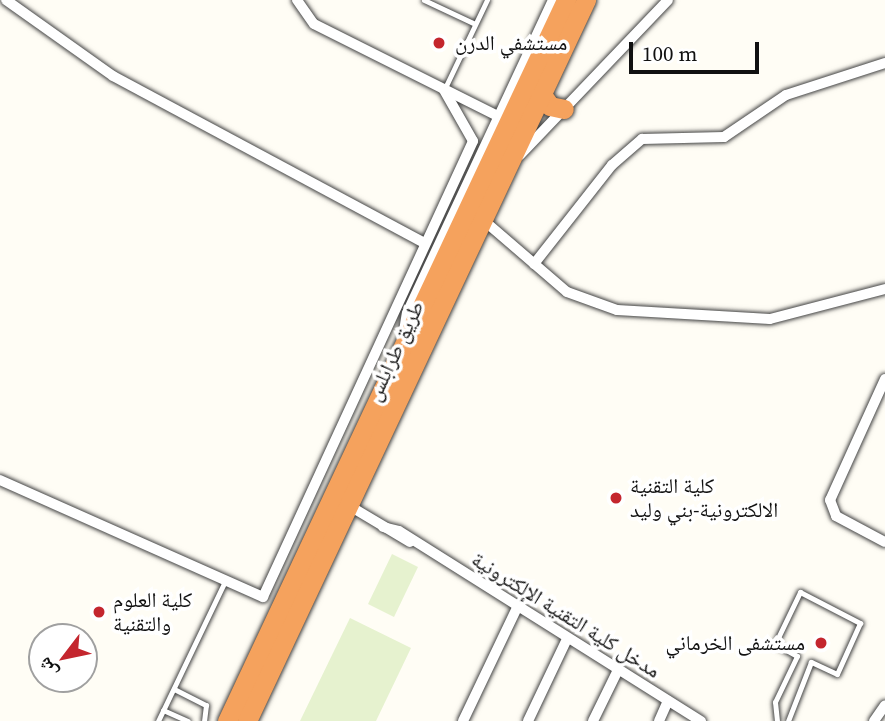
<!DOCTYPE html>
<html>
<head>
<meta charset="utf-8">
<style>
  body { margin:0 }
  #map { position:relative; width:885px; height:721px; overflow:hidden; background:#fffdf5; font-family:"Source Serif 4","Noto Naskh Arabic",serif }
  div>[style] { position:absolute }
  .pitch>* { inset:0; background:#e6f2cf }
  .roads { filter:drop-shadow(0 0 2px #444) drop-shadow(0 0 2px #444) }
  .lane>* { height:5px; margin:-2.5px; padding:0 2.5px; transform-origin:2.5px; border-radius:2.5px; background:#fff }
  .street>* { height:10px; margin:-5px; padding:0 5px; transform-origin:5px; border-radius:5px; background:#fff }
  .highway>* { height:19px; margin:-9.5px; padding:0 9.5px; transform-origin:9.5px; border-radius:9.5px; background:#f5a25d }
  .dots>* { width:19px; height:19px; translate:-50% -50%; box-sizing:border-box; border:4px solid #fff; border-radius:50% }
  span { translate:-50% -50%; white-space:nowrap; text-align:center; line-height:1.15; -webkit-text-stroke:7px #fff; paint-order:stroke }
  .poi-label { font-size:21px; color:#111 }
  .left { translate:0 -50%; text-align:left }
  .right { translate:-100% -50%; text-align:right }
  .street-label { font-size:21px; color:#111 }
  .north { position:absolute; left:28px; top:623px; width:70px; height:70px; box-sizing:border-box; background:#fff; border:2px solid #a0a0a0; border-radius:50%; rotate:238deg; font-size:19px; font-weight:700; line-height:28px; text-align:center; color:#111 }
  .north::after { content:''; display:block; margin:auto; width:24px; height:32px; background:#c4262e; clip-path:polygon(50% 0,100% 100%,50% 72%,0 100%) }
  .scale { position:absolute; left:629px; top:42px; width:130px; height:32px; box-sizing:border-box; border:4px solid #111; border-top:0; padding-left:9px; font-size:21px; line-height:24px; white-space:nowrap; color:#111; -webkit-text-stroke:5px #fff; paint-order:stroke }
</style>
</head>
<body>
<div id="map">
  <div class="pitch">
    <div style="clip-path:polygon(392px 554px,418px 567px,394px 617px,368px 604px)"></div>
    <div style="clip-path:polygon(350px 618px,411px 648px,376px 721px,300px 721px)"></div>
  </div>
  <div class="roads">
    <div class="lane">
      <div style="left:424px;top:0;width:56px;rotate:25.2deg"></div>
      <div style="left:444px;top:90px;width:100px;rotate:-64.5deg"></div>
      <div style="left:174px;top:689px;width:36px;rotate:27deg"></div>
      <div style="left:206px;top:705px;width:16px;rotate:97deg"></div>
      <div style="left:163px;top:710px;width:27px;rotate:24deg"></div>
      <div style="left:158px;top:721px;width:153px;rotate:-64.4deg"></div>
      <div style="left:777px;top:721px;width:19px;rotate:-96deg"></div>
      <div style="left:775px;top:702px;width:51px;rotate:-64.4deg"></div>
      <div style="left:797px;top:656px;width:25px;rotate:-151deg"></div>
      <div style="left:775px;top:644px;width:58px;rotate:-64.3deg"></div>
      <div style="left:800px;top:592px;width:68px;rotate:27.3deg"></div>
      <div style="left:860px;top:623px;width:56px;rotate:114.3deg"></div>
      <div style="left:837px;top:674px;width:29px;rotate:-155deg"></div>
      <div style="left:811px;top:662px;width:63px;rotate:111.3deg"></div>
    </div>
    <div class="street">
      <div style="left:6px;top:0;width:131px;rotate:35.4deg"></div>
      <div style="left:113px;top:76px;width:351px;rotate:28.2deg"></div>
      <div style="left:297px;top:0;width:29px;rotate:55deg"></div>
      <div style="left:314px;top:24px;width:206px;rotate:26.6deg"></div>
      <div style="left:520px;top:155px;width:214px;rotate:-46.3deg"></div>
      <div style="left:481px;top:218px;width:113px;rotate:40.7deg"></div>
      <div style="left:567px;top:292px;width:53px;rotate:19.8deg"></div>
      <div style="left:617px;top:310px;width:153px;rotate:3.4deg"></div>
      <div style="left:770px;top:319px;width:119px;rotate:-14.6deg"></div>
      <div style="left:534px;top:264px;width:126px;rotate:-51.8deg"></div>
      <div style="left:612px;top:165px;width:40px;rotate:-41deg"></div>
      <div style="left:642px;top:139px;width:82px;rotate:-1.4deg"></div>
      <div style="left:724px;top:137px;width:75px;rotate:-34.1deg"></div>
      <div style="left:786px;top:95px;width:104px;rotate:-17.9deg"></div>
      <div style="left:404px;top:331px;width:18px;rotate:-81deg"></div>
      <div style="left:407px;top:313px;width:345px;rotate:-65deg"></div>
      <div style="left:885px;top:379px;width:133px;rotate:114.4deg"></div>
      <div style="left:830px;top:500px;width:17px;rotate:69deg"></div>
      <div style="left:836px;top:516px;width:55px;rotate:28deg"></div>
      <div style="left:0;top:480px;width:288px;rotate:24deg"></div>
      <div style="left:263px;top:597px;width:502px;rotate:-65.27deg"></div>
      <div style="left:473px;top:141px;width:59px;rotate:-119.6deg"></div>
      <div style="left:348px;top:505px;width:72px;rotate:30.8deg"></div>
      <div style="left:383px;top:527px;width:16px;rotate:14deg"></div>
      <div style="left:399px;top:531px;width:357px;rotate:32.2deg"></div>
      <div style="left:463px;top:721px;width:125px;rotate:-64.5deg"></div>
      <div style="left:528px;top:721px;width:91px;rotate:-64.6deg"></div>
      <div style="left:593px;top:721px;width:57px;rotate:-63.9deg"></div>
      <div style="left:659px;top:721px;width:22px;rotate:-66deg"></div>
      <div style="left:874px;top:721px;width:19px;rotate:-55deg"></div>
    </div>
    <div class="highway">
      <div style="left:541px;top:93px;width:16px;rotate:55deg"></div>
      <div style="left:550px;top:106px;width:14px;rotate:12deg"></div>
      <div style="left:227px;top:721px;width:797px;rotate:-64.82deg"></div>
      <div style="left:247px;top:721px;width:797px;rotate:-64.82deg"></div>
    </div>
  </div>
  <div class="dots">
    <div style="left:439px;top:43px;background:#c4262e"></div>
    <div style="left:616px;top:498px;background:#c4262e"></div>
    <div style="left:99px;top:612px;background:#c4262e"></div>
    <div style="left:821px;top:643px;background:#c4262e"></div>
  </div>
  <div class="poi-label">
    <span class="left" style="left:455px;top:43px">مستشفي الدرن</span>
    <span class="left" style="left:630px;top:498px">كلية التقنية<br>الالكترونية-بني وليد</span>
    <span class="left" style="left:113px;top:612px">كلية العلوم<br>والتقنية</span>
    <span class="right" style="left:805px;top:643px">مستشفى الخرماني</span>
  </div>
  <div class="street-label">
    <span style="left:395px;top:351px;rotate:-65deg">طريق طرابلس</span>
    <span style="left:566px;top:615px;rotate:32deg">مدخل كلية التقنية الإلكترونية</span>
  </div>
  <div class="north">ش</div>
  <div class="scale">100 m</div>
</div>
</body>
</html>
